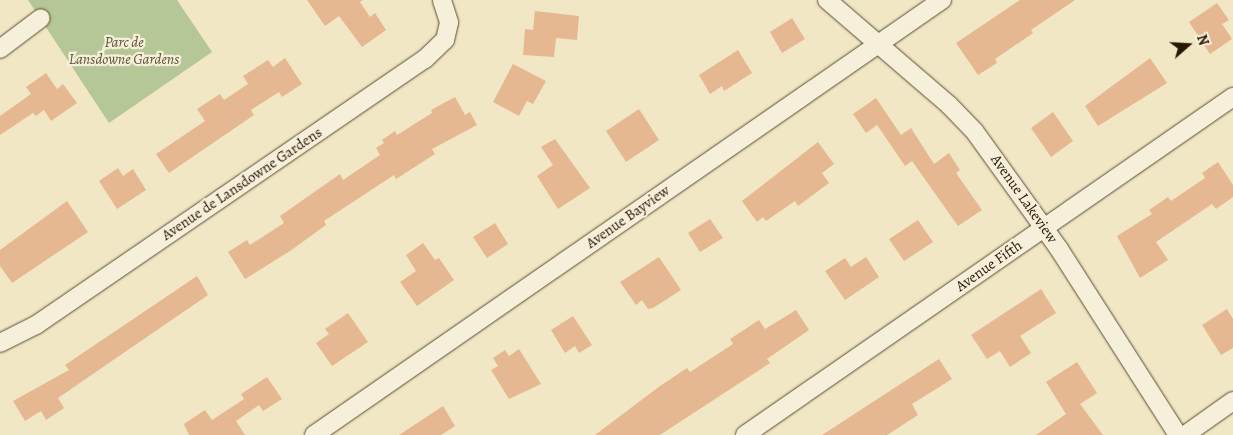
<!DOCTYPE html>
<html>
<head>
<meta charset="utf-8">
<style>
  body { margin:0 }
  #map { position:relative; width:1233px; height:435px; overflow:hidden; background:#f1e7c4; font-family:Alegreya,serif }
  div>[style] { position:absolute }
  .green>* { inset:0; background:#b5c797 }
  .building>* { inset:0; background:#e6b891 }
  .roads { filter:drop-shadow(0 0 1px #5a4b33) drop-shadow(0 0 1px #5a4b33) }
  .street>* { height:18px; margin:-9px; padding:0 9px; transform-origin:9px; border-radius:9px; background:#f6efd9 }
  span { translate:-50% -50%; white-space:nowrap; text-align:center; line-height:1.15; -webkit-text-stroke:4.5px #f6efd9; paint-order:stroke }
  .park-label { font-size:15px; color:#595537; font-style:italic }
  .street-label { font-size:15px; color:#281703 }
  .north { position:absolute; left:1163px; top:20px; width:50px; height:50px; -webkit-text-stroke:4px #f6efd9; paint-order:stroke; rotate:71deg; font-size:14px; font-weight:700; line-height:20px; text-align:center; color:#281703 }
  .north::after { content:''; display:block; margin:auto; width:18px; height:22px; background:#281703; clip-path:polygon(50% 0,100% 100%,50% 72%,0 100%) }
</style>
</head>
<body>
<div id="map">
  <div class="green">
    <div style="clip-path:polygon(28px 0,177px 0,212px 52px,109px 123px)"></div>
  </div>
  <div class="building">
    <div style="clip-path:polygon(307px 0,363px 0,360px 2px,370px 17px,375px 13px,386px 30px,362px 47px,339px 16px,325px 26px)"></div>
    <div style="clip-path:polygon(1020px 0,1075px 0,1031px 30px,1033px 33px,995px 59px,997px 63px,978px 75px,956px 43px)"></div>
    <div style="clip-path:polygon(1217px 3px,1229px 20px,1222px 24px,1232px 39px,1210px 54px,1189px 22px)"></div>
    <div style="clip-path:polygon(535px 11px,579px 16px,577px 40px,556px 38px,554px 57px,523px 55px,525px 29px,533px 30px)"></div>
    <div style="clip-path:polygon(792px 18px,805px 39px,782px 53px,770px 32px)"></div>
    <div style="clip-path:polygon(738px 50px,752px 73px,724px 91px,722px 86px,710px 94px,699px 75px)"></div>
    <div style="clip-path:polygon(285px 58px,302px 84px,282px 97px,279px 92px,251px 110px,254px 115px,169px 173px,156px 154px,205px 121px,197px 109px,220px 94px,224px 100px,248px 84px,243px 76px,268px 60px,273px 67px)"></div>
    <div style="clip-path:polygon(1150px 58px,1167px 83px,1098px 126px,1085px 106px)"></div>
    <div style="clip-path:polygon(513px 64px,546px 81px,533px 104px,527px 101px,519px 116px,493px 102px)"></div>
    <div style="clip-path:polygon(46px 73px,57px 89px,63px 84px,77px 103px,51px 121px,44px 110px,36px 116px,33px 113px,0 135px,0 116px,31px 94px,26px 87px)"></div>
    <div style="clip-path:polygon(455px 97px,465px 115px,470px 112px,477px 125px,432px 149px,435px 154px,396px 179px,394px 175px,324px 221px,326px 225px,290px 251px,245px 279px,228px 252px,247px 240px,250px 245px,284px 223px,280px 216px,340px 174px,343px 180px,380px 155px,376px 148px,384px 143px,382px 140px,395px 131px,397px 135px,432px 113px,431px 110px)"></div>
    <div style="clip-path:polygon(876px 98px,901px 135px,911px 128px,934px 164px,949px 153px,960px 170px,956px 173px,982px 210px,958px 226px,912px 161px,905px 166px,877px 125px,866px 133px,853px 114px)"></div>
    <div style="clip-path:polygon(639px 109px,659px 140px,626px 162px,606px 131px)"></div>
    <div style="clip-path:polygon(1053px 112px,1073px 141px,1051px 157px,1031px 128px)"></div>
    <div style="clip-path:polygon(555px 139px,590px 188px,558px 209px,537px 176px,553px 165px,541px 147px)"></div>
    <div style="clip-path:polygon(818px 142px,834px 164px,822px 173px,829px 183px,798px 206px,795px 201px,766px 221px,763px 217px,757px 222px,742px 201px)"></div>
    <div style="clip-path:polygon(1218px 162px,1233px 185px,1233px 197px,1216px 209px,1212px 204px,1156px 242px,1168px 260px,1140px 278px,1117px 236px,1152px 214px,1149px 210px,1168px 197px,1171px 201px,1205px 178px,1202px 173px)"></div>
    <div style="clip-path:polygon(118px 168px,123px 176px,133px 169px,146px 190px,117px 209px,99px 181px)"></div>
    <div style="clip-path:polygon(67px 201px,88px 232px,12px 283px,0 266px,0 250px)"></div>
    <div style="clip-path:polygon(710px 219px,723px 238px,700px 252px,688px 233px)"></div>
    <div style="clip-path:polygon(918px 220px,933px 242px,904px 261px,889px 239px)"></div>
    <div style="clip-path:polygon(495px 223px,508px 244px,487px 258px,473px 237px)"></div>
    <div style="clip-path:polygon(423px 243px,435px 260px,439px 258px,454px 280px,417px 306px,400px 282px,416px 271px,406px 255px)"></div>
    <div style="clip-path:polygon(659px 257px,681px 290px,653px 308px,648px 309px,642px 300px,636px 305px,620px 282px)"></div>
    <div style="clip-path:polygon(866px 257px,879px 277px,845px 300px,825px 271px,845px 258px,851px 267px)"></div>
    <div style="clip-path:polygon(197px 276px,208px 295px,58px 398px,64px 408px,46px 420px,41px 411px,25px 421px,13px 401px,69px 370px,65px 365px)"></div>
    <div style="clip-path:polygon(1041px 289px,1056px 313px,1020px 336px,1031px 353px,1010px 367px,1000px 351px,987px 359px,971px 335px)"></div>
    <div style="clip-path:polygon(1227px 309px,1233px 319px,1233px 348px,1221px 355px,1202px 325px)"></div>
    <div style="clip-path:polygon(796px 310px,809px 330px,767px 359px,770px 363px,660px 435px,595px 435px,660px 386px,687px 368px,690px 372px,733px 344px,730px 339px,759px 320px,765px 329px)"></div>
    <div style="clip-path:polygon(348px 313px,368px 342px,332px 366px,316px 343px,329px 334px,325px 329px)"></div>
    <div style="clip-path:polygon(573px 316px,592px 345px,579px 353px,575px 346px,565px 353px,551px 330px)"></div>
    <div style="clip-path:polygon(519px 349px,541px 384px,509px 399px,491px 370px,498px 366px,493px 358px,505px 350px,509px 356px)"></div>
    <div style="clip-path:polygon(939px 359px,952px 379px,912px 404px,918px 415px,887px 435px,822px 435px)"></div>
    <div style="clip-path:polygon(1077px 362px,1097px 393px,1080px 404px,1103px 435px,1036px 435px,1066px 414px,1046px 382px)"></div>
    <div style="clip-path:polygon(267px 377px,282px 399px,263px 411px,259px 405px,236px 421px,245px 435px,189px 435px,184px 424px,205px 410px,212px 420px,244px 399px,241px 394px)"></div>
    <div style="clip-path:polygon(443px 406px,455px 426px,441px 435px,399px 435px)"></div>
  </div>
  <div class="roads">
    <div class="street">
      <div style="left:827px;top:0;width:161px;rotate:40.7deg"></div>
      <div style="left:949px;top:105px;width:37px;rotate:46deg"></div>
      <div style="left:975px;top:132px;width:144px;rotate:54.3deg"></div>
      <div style="left:1059px;top:249px;width:221px;rotate:57.4deg"></div>
      <div style="left:0;top:49px;width:51px;rotate:-37.1deg"></div>
      <div style="left:0;top:343px;width:40px;rotate:-26.6deg"></div>
      <div style="left:36px;top:325px;width:471px;rotate:-34.4deg"></div>
      <div style="left:425px;top:59px;width:28px;rotate:-44deg"></div>
      <div style="left:445px;top:40px;width:18px;rotate:-77deg"></div>
      <div style="left:449px;top:22px;width:23px;rotate:-108deg"></div>
      <div style="left:314px;top:435px;width:764px;rotate:-34.71deg"></div>
      <div style="left:745px;top:435px;width:594px;rotate:-34.71deg"></div>
      <div style="left:1185px;top:435px;width:59px;rotate:-35.3deg"></div>
    </div>
  </div>
  <div class="park-label">
    <span style="left:124px;top:51px">Parc de<br>Lansdowne Gardens</span>
  </div>
  <div class="street-label">
    <span style="left:242px;top:184px;rotate:-34deg">Avenue de Lansdowne Gardens</span>
    <span style="left:1024px;top:199px;rotate:55deg">Avenue Lakeview</span>
    <span style="left:628px;top:217px;rotate:-35deg">Avenue Bayview</span>
    <span style="left:989px;top:266px;rotate:-35deg">Avenue Fifth</span>
  </div>
  <div class="north">N</div>
</div>
</body>
</html>
